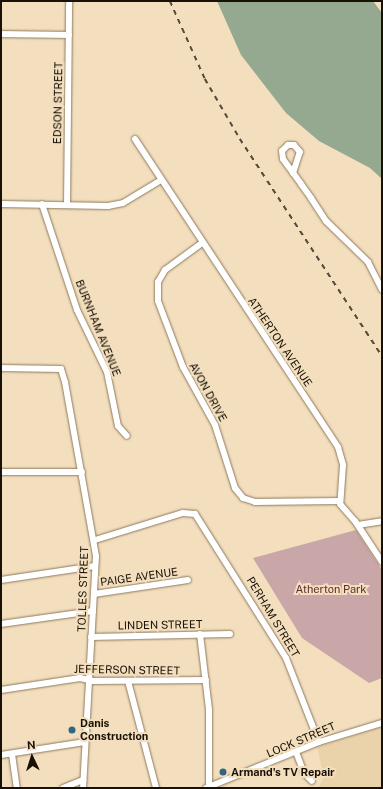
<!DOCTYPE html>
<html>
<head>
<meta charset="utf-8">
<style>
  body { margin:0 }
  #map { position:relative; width:383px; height:789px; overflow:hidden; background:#f3debe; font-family:"Public Sans",sans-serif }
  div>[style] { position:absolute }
  .built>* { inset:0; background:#ead2ab }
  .green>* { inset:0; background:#c9a6a7 }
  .water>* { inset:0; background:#94a990 }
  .roads { filter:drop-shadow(0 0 1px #8d7a5d) drop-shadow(0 0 1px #8d7a5d) }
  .minor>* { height:6px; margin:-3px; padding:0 3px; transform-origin:3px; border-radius:3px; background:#fff }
  .rail>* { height:1.5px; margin-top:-0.75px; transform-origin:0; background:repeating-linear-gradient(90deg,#554a39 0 5px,transparent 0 10px) }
  .dots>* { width:11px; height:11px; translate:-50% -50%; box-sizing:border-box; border:2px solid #f3debe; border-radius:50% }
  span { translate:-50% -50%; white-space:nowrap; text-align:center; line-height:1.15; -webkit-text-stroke:4px #f3debe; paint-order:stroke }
  .street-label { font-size:11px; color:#181106 }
  .park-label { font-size:11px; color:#5f2c30 }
  .poi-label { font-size:11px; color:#181106; font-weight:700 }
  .left { translate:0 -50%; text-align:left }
  .frame { position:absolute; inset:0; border:2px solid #181106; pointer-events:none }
  .north { position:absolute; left:12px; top:737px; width:40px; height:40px; -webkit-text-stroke:3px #f3debe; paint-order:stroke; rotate:356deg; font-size:11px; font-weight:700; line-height:16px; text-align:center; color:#181106 }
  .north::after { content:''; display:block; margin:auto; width:14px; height:18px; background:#181106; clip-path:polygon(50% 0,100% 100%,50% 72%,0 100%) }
</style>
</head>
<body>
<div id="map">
  <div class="built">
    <div style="clip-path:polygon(382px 727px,382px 788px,318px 788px,324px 777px,317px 747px)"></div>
  </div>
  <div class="green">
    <div style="clip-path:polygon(356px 530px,382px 570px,382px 678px,369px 683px,302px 638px,253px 558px)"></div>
  </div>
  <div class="water">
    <div style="clip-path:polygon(217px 1px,373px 1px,382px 13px,382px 179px,370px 168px,319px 141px,286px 113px,241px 55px)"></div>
  </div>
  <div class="roads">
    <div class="minor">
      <div style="left:1px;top:34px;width:68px;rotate:0.8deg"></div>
      <div style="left:135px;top:139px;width:369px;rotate:56.6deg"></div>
      <div style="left:338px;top:447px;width:19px;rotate:74deg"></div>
      <div style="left:343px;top:465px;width:39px;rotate:94deg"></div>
      <div style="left:340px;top:504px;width:23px;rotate:49deg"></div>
      <div style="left:355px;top:521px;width:49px;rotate:56.6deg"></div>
      <div style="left:293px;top:173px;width:22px;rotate:-72deg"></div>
      <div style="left:300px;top:152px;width:9px;rotate:-131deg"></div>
      <div style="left:294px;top:145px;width:6px;rotate:180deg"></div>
      <div style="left:288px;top:145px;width:8px;rotate:135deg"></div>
      <div style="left:282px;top:151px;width:8px;rotate:83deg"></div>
      <div style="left:283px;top:159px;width:31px;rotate:54deg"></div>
      <div style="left:301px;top:184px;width:17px;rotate:54deg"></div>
      <div style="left:311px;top:198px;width:27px;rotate:57deg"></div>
      <div style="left:326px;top:221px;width:59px;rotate:44.3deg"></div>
      <div style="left:368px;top:262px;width:31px;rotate:63deg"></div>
      <div style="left:1px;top:204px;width:107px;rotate:1.1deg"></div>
      <div style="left:108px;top:206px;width:15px;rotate:-11deg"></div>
      <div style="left:123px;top:203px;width:44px;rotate:-31.2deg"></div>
      <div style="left:42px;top:204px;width:112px;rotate:71.7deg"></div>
      <div style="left:77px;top:310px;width:69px;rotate:64.2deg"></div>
      <div style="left:107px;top:372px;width:55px;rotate:78.5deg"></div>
      <div style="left:118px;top:426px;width:13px;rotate:48deg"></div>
      <div style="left:67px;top:205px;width:204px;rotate:-89.4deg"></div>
      <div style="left:202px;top:243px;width:46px;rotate:143.9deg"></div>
      <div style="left:165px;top:270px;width:14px;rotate:120deg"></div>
      <div style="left:158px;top:282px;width:19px;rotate:90deg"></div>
      <div style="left:158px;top:301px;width:71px;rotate:69.3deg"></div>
      <div style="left:183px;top:367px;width:66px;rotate:61.1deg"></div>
      <div style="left:215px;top:425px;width:66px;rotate:72.4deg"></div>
      <div style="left:235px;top:488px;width:13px;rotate:51deg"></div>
      <div style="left:243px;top:498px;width:13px;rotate:18deg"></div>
      <div style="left:255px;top:502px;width:84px;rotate:-0.7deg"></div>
      <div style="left:1px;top:368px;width:60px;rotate:1deg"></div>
      <div style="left:61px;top:369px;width:14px;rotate:73deg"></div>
      <div style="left:65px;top:382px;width:177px;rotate:79.9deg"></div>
      <div style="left:96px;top:556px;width:232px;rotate:93.2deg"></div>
      <div style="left:1px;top:472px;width:81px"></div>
      <div style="left:358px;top:525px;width:24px;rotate:-9deg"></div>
      <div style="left:95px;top:540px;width:92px;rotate:-17.1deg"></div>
      <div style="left:183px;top:513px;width:12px;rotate:5deg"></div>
      <div style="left:195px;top:514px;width:170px;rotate:57.7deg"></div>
      <div style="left:286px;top:658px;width:90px;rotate:68.6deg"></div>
      <div style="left:1px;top:580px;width:95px;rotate:-8.5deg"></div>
      <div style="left:94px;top:594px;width:95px;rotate:-8.5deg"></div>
      <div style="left:1px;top:624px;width:93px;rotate:-8deg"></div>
      <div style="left:200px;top:634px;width:77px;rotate:83.2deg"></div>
      <div style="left:209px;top:710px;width:78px;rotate:90deg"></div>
      <div style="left:91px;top:637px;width:139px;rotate:-1.2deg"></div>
      <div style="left:128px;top:681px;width:111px;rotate:75.3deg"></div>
      <div style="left:1px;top:690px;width:80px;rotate:-8.6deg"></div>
      <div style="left:80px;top:678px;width:13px;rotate:13deg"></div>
      <div style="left:93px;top:681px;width:113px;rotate:-0.5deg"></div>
      <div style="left:296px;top:752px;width:22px;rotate:69deg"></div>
      <div style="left:304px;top:773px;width:11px;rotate:45deg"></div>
      <div style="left:12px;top:754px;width:34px;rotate:82deg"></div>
      <div style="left:1px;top:755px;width:85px;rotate:-8.8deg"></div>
      <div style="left:63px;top:788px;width:22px;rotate:-22deg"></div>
      <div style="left:206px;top:788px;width:122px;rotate:-22.2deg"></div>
      <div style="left:319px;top:742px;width:66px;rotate:-16.8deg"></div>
    </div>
  </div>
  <div class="rail">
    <div style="left:170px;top:1px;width:85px;rotate:65.8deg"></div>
    <div style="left:205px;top:79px;width:69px;rotate:59.7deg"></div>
    <div style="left:240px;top:139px;width:259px;rotate:56.8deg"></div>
  </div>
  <div class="dots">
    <div style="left:72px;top:730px;background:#316682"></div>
    <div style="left:223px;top:772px;background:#316682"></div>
  </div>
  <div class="street-label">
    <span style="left:58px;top:103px;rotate:-89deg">EDSON STREET</span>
    <span style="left:98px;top:328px;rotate:68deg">BURNHAM AVENUE</span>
    <span style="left:280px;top:342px;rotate:56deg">ATHERTON AVENUE</span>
    <span style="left:208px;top:392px;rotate:61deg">AVON DRIVE</span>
    <span style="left:139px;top:577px;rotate:-8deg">PAIGE AVENUE</span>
    <span style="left:83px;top:589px;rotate:-88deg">TOLLES STREET</span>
    <span style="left:273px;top:617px;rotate:59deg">PERHAM STREET</span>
    <span style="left:160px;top:625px;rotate:-1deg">LINDEN STREET</span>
    <span style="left:127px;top:670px;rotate:1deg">JEFFERSON STREET</span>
    <span style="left:301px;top:740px;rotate:-23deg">LOCK STREET</span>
  </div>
  <div class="park-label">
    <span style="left:331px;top:589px">Atherton Park</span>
  </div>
  <div class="poi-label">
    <span class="left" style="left:80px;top:730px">Danis<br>Construction</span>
    <span class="left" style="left:231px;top:772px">Armand's TV Repair</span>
  </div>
  <div class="frame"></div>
  <div class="north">N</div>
</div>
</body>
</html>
